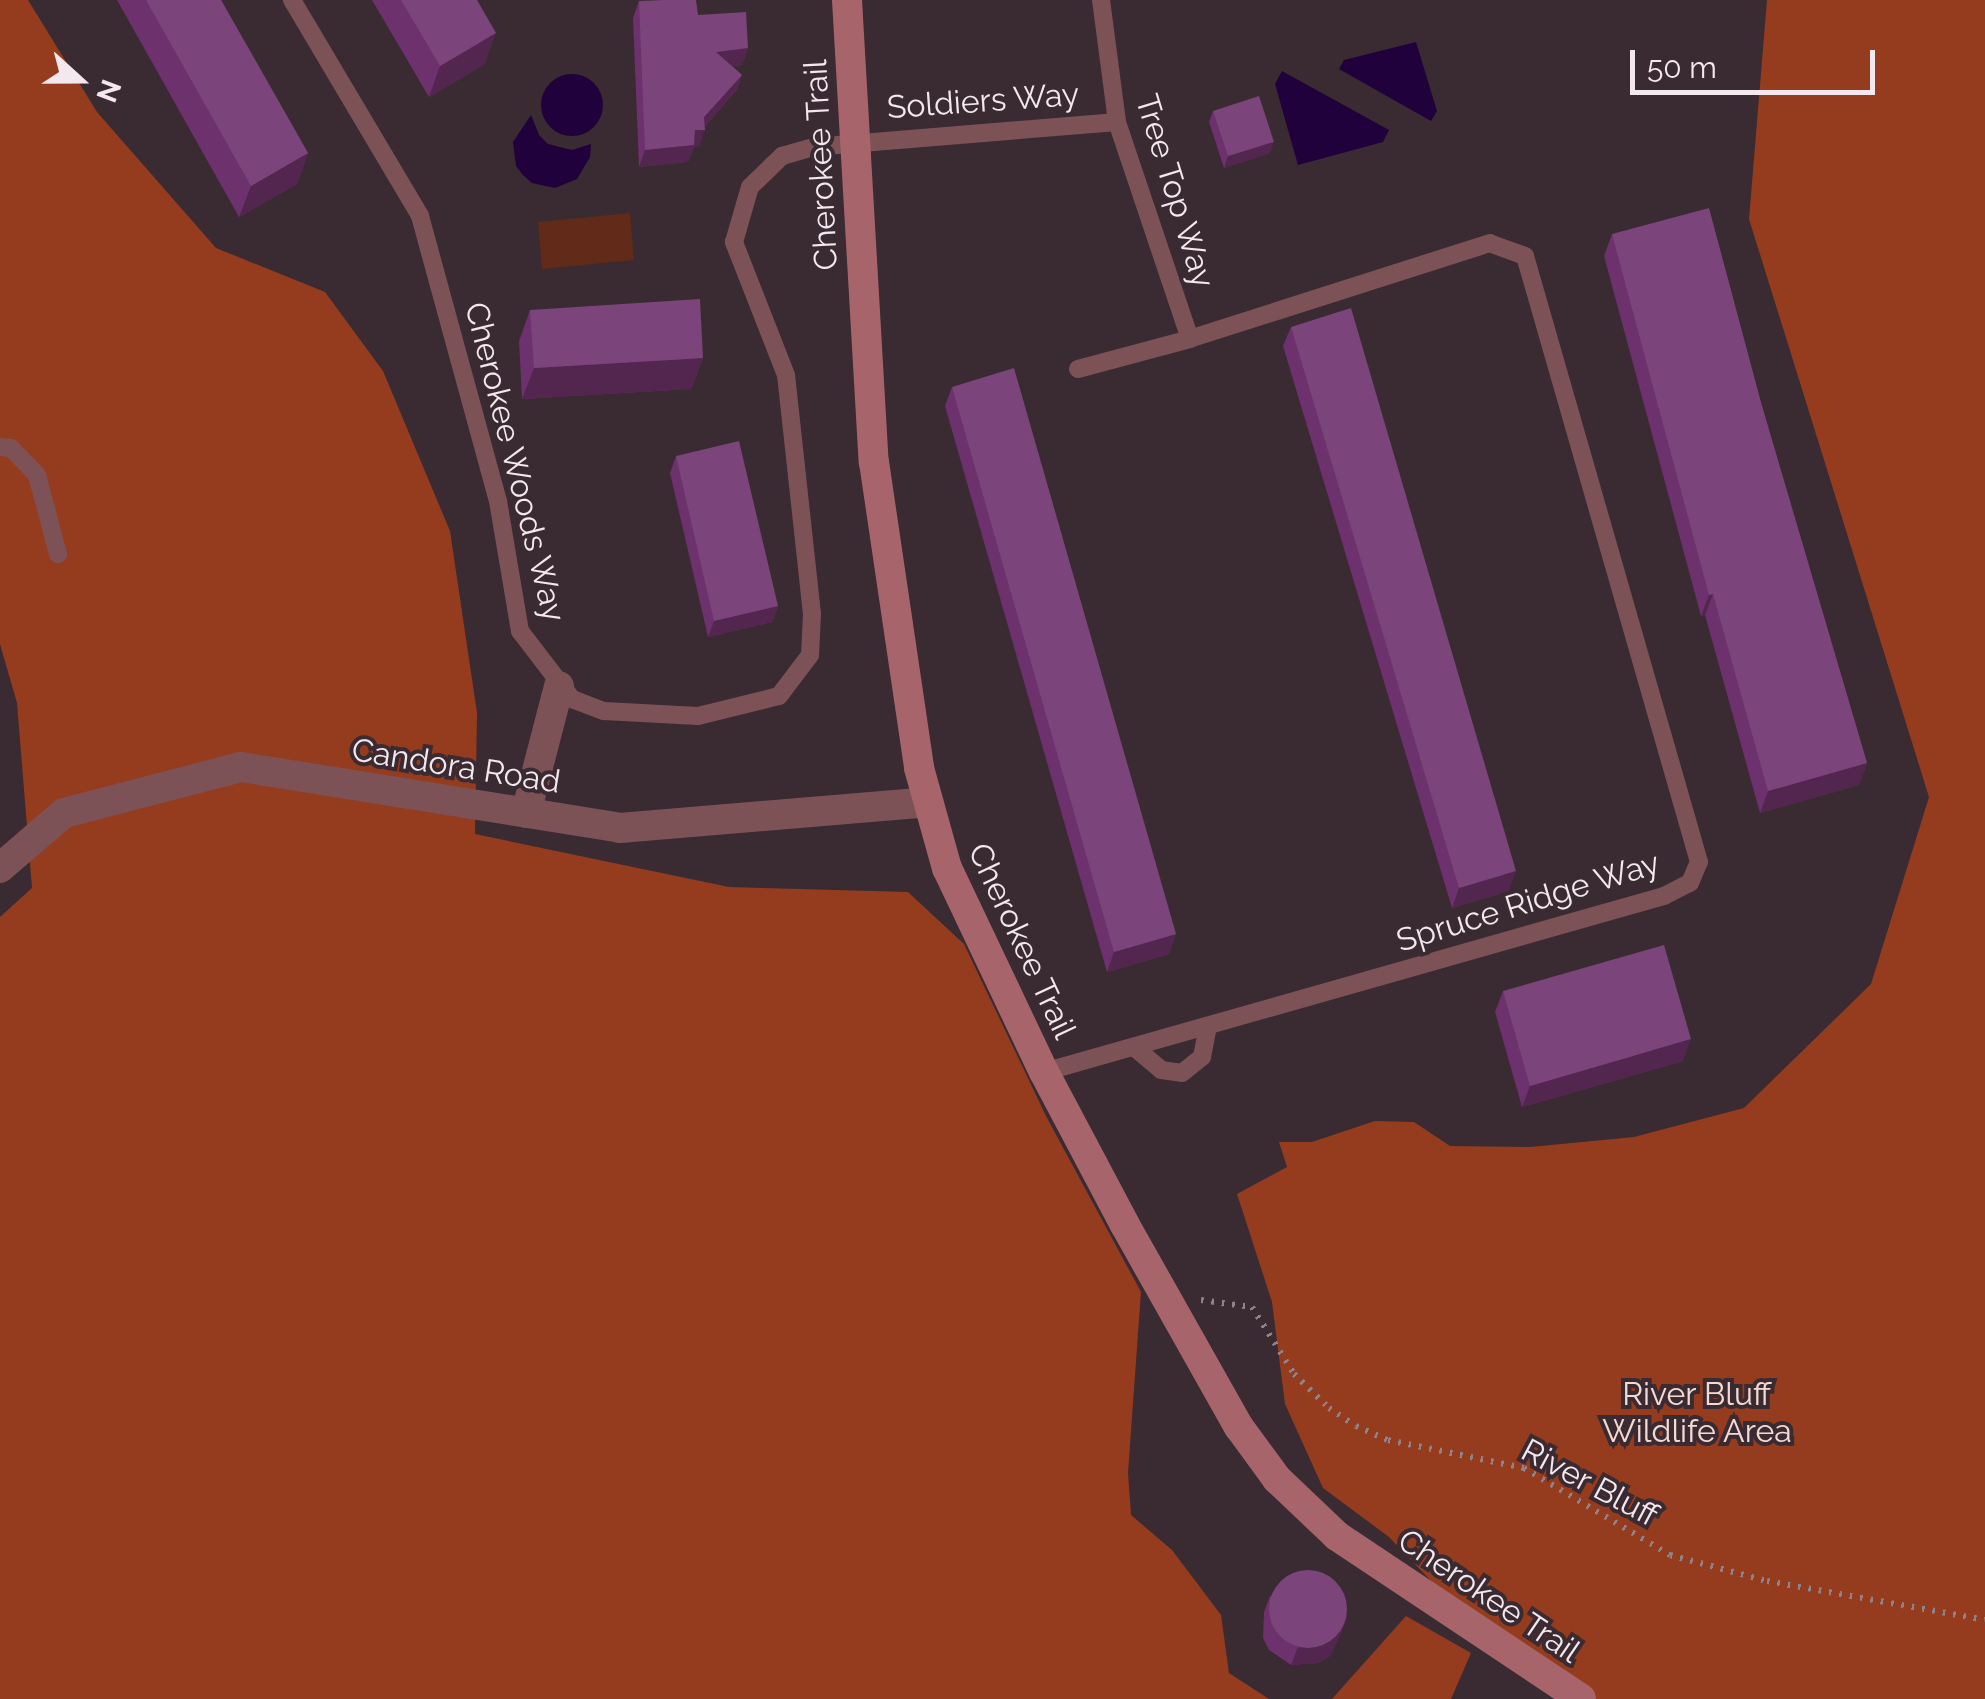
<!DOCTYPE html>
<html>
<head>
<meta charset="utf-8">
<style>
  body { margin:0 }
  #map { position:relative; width:1985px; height:1699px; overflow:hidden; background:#3a2a31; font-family:Raleway,sans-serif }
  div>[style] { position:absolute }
  .green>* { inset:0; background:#612a19 }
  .forest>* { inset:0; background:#953c1f }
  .water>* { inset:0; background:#20013b }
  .round { border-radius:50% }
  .path>* { height:6px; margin-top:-3px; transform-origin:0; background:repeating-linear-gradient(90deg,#908288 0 2.5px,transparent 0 10.5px) }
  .lane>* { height:18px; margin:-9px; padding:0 9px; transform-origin:9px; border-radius:9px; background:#7d5256 }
  .street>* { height:30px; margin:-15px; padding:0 15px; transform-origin:15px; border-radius:15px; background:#7d5256 }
  .secondary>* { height:30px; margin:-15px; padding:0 15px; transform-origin:15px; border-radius:15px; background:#a7656b }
  .wall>* { inset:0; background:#6d316e }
  .shaded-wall>* { inset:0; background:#532650 }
  .building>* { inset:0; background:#7b447b }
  span { translate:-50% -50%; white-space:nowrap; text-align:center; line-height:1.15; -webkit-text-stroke:8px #3a2a31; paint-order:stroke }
  .street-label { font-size:32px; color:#f3e8ed }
  .park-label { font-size:32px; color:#f4dad2 }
  .north { position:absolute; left:30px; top:30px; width:100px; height:100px; -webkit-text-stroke:8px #3a2a31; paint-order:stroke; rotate:111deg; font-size:28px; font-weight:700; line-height:40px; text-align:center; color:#f3e8ed }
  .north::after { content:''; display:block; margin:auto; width:35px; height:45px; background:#f3e8ed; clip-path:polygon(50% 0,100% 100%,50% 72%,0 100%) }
  .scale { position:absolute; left:1630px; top:50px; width:245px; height:45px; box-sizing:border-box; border:5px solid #f3e8ed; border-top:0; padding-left:12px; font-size:30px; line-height:35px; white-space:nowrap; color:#f3e8ed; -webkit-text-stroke:8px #3a2a31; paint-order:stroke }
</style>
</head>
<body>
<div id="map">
  <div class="green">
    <div style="clip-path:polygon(630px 213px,634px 260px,542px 269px,538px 222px)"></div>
  </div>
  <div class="forest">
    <div style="clip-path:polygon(0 0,28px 0,97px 112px,216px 248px,325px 292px,383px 371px,450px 531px,477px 713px,475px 834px,729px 887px,908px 892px,964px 944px,1046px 1116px,1141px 1292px,1128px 1473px,1131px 1515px,1172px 1550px,1221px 1615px,1229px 1673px,1269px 1699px,0 1699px,0 917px,32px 888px,17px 703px,0 644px)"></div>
    <div style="clip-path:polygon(1767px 0,1985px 0,1985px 1699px,1581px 1699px,1480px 1632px,1389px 1537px,1323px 1488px,1285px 1404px,1272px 1302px,1237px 1194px,1287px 1167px,1279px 1142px,1312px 1142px,1375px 1121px,1414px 1122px,1450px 1146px,1530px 1147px,1634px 1137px,1744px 1108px,1871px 984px,1929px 797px,1749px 219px)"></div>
    <div style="clip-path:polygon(1406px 1616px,1471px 1653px,1451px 1699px,1332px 1699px)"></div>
  </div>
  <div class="water">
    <div style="clip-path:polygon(1416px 42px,1437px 111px,1431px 121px,1339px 69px,1344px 60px)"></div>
    <div style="clip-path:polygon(1282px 71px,1389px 130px,1383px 142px,1298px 165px,1275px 84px)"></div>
    <div class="round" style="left:541px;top:74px;width:62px;height:62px"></div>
    <div style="clip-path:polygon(531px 115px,539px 135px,548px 144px,572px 150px,591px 144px,590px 157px,577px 179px,555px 188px,532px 183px,523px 175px,516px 166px,513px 142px)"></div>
  </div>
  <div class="path">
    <div style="left:1201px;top:1300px;width:51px;rotate:7.8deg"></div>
    <div style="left:1252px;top:1307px;width:79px;rotate:57.9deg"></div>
    <div style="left:1294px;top:1374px;width:49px;rotate:44.2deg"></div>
    <div style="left:1329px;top:1408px;width:32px;rotate:34deg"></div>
    <div style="left:1356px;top:1426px;width:35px;rotate:24deg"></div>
    <div style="left:1388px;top:1440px;width:139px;rotate:11.6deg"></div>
    <div style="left:1524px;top:1468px;width:170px;rotate:30.8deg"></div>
    <div style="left:1670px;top:1555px;width:100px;rotate:15deg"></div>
    <div style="left:1767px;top:1581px;width:221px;rotate:10.1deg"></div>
  </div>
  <div class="lane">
    <div style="left:292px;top:0;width:251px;rotate:59.3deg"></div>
    <div style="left:420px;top:216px;width:295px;rotate:74.7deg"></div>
    <div style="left:498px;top:501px;width:132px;rotate:80.4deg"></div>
    <div style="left:520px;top:631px;width:86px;rotate:52.6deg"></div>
    <div style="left:572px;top:699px;width:34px;rotate:21deg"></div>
    <div style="left:604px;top:711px;width:94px;rotate:3deg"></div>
    <div style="left:698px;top:716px;width:83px;rotate:-13.9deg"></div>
    <div style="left:779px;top:696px;width:51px;rotate:-52.9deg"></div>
    <div style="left:810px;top:655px;width:41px;rotate:-87.2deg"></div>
    <div style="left:812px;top:614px;width:240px;rotate:-96.2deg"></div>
    <div style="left:786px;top:375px;width:143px;rotate:-111.4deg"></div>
    <div style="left:734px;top:242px;width:57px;rotate:-73.8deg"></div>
    <div style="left:750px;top:187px;width:45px;rotate:-44.1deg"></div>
    <div style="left:782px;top:156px;width:32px;rotate:-16deg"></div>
    <div style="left:813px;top:147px;width:305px;rotate:-4.7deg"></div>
    <div style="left:1101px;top:0;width:123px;rotate:82.5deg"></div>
    <div style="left:1117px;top:122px;width:229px;rotate:71.4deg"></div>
    <div style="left:0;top:447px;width:11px;rotate:5deg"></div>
    <div style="left:11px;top:448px;width:37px;rotate:46deg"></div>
    <div style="left:37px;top:475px;width:82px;rotate:75.1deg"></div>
    <div style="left:1134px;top:1047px;width:35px;rotate:40deg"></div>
    <div style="left:1161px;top:1070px;width:21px;rotate:8deg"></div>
    <div style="left:1182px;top:1073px;width:26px;rotate:-39deg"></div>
    <div style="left:1202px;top:1057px;width:31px;rotate:-79deg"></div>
    <div style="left:1044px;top:1072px;width:644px;rotate:-15.85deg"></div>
    <div style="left:1664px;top:896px;width:29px;rotate:-27deg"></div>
    <div style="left:1690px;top:883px;width:23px;rotate:-67deg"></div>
    <div style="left:1699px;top:862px;width:630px;rotate:-106.02deg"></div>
    <div style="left:1525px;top:256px;width:37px;rotate:-160deg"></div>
    <div style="left:1490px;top:243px;width:315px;rotate:162.3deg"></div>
    <div style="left:1190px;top:339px;width:116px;rotate:165deg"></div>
  </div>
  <div class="street">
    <div style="left:526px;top:813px;width:131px;rotate:-75.4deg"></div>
    <div style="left:0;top:868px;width:84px;rotate:-40.7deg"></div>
    <div style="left:64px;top:813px;width:183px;rotate:-14.6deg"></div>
    <div style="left:241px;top:767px;width:384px;rotate:9.1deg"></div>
    <div style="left:620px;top:828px;width:308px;rotate:-4.8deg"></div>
  </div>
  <div class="secondary">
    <div style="left:847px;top:0;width:463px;rotate:86.7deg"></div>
    <div style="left:874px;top:462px;width:309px;rotate:81.6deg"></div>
    <div style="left:919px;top:768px;width:104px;rotate:74.4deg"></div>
    <div style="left:947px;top:868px;width:226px;rotate:64.6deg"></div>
    <div style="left:1044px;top:1072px;width:173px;rotate:62.1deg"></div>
    <div style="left:1125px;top:1225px;width:232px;rotate:60.6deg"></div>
    <div style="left:1239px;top:1427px;width:64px;rotate:53.8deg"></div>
    <div style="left:1277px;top:1479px;width:83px;rotate:43.5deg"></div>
    <div style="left:1337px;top:1536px;width:293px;rotate:33.7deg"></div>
  </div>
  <div class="wall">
    <div style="clip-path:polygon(117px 0,221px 0,308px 153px,297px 184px,239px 217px)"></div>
    <div style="clip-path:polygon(372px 0,477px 0,485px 64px,429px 97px)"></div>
    <div style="clip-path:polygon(639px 1px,698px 15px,748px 48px,742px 65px,732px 66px,742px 75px,736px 91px,705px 126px,699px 147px,694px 147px,688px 162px,639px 167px,633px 18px)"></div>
    <div style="clip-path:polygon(1213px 111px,1270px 153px,1224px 168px,1209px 122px)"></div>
    <div style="clip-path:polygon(1612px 234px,1762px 406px,1867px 763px,1859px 785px,1760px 813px,1705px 615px,1701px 616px,1604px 256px)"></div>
    <div style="clip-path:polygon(530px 310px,703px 358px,691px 389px,522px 399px,519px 341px)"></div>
    <div style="clip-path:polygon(1291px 327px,1509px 891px,1452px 908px,1283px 346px)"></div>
    <div style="clip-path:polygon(952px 387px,1176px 934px,1169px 954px,1107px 972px,945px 406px)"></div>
    <div style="clip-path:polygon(676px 456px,778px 606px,772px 622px,708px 637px,670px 473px)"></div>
    <div style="clip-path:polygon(1503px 991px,1683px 1061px,1522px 1107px,1495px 1012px)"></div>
    <div style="clip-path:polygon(1270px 1596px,1342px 1631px,1330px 1656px,1318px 1663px,1291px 1665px,1269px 1650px,1263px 1638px,1264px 1612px)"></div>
  </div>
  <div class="shaded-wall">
    <div style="clip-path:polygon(496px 33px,485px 64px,429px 97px,440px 66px)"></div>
    <div style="clip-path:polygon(748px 48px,742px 65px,710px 69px,716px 52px)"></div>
    <div style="clip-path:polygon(742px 75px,736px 91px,701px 130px,705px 130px,699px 147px,694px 147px,688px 162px,639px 167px,645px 150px,695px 130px,704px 117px)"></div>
    <div style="clip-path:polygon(1274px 142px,1270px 153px,1224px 168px,1228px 156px)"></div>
    <div style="clip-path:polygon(308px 153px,297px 184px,239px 217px,251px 186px)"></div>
    <div style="clip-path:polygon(703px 358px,691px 389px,522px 399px,534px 368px)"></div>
    <div style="clip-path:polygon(1713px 594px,1705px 615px,1701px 616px,1709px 595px)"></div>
    <div style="clip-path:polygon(778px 606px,772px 622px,708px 637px,714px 621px)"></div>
    <div style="clip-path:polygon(1867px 763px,1859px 785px,1760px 813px,1768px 791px)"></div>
    <div style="clip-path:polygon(1516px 871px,1509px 891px,1452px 908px,1459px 888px)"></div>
    <div style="clip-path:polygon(1176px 934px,1169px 954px,1107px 972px,1114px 952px)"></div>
    <div style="clip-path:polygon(1691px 1039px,1683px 1061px,1522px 1107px,1530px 1086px)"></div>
    <div style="clip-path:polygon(1348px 1615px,1342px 1631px,1330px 1656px,1318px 1663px,1291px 1665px,1297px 1649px)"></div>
  </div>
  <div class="building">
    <div style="clip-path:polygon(146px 0,221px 0,308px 153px,251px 186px)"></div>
    <div style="clip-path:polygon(401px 0,477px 0,496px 33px,440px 66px)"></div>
    <div style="clip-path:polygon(664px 0,696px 0,698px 15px,746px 12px,748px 48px,716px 52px,742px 75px,704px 117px,705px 130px,695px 130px,694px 145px,645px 150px,639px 1px)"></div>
    <div style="clip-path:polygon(1259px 96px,1274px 142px,1228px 156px,1213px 111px)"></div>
    <div style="clip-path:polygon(1709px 208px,1762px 406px,1867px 763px,1768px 791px,1713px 594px,1709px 595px,1612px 234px)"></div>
    <div style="clip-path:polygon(700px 299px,703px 358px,534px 368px,530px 310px)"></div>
    <div style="clip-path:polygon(1351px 308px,1516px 871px,1459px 888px,1291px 327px)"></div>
    <div style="clip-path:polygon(1014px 368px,1176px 934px,1114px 952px,952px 387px)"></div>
    <div style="clip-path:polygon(739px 441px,778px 606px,714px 621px,676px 456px)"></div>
    <div style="clip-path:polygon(1664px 945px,1691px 1039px,1530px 1086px,1503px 991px)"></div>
    <div class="round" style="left:1269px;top:1570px;width:78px;height:78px"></div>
  </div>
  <div class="street-label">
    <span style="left:983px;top:101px;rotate:-4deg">Soldiers Way</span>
    <span style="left:821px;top:165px;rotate:-93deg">Cherokee Trail</span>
    <span style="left:1175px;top:191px;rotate:73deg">Tree Top Way</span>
    <span style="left:515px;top:462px;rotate:76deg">Cherokee Woods Way</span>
    <span style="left:456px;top:766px;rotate:9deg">Candora Road</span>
    <span style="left:1528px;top:902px;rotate:-17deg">Spruce Ridge Way</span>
    <span style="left:1022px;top:941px;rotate:65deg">Cherokee Trail</span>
    <span style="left:1590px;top:1483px;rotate:28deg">River Bluff</span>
    <span style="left:1489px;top:1596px;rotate:34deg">Cherokee Trail</span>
  </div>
  <div class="park-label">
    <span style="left:1697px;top:1413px">River Bluff<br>Wildlife Area</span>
  </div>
  <div class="north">N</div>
  <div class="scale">50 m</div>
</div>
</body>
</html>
